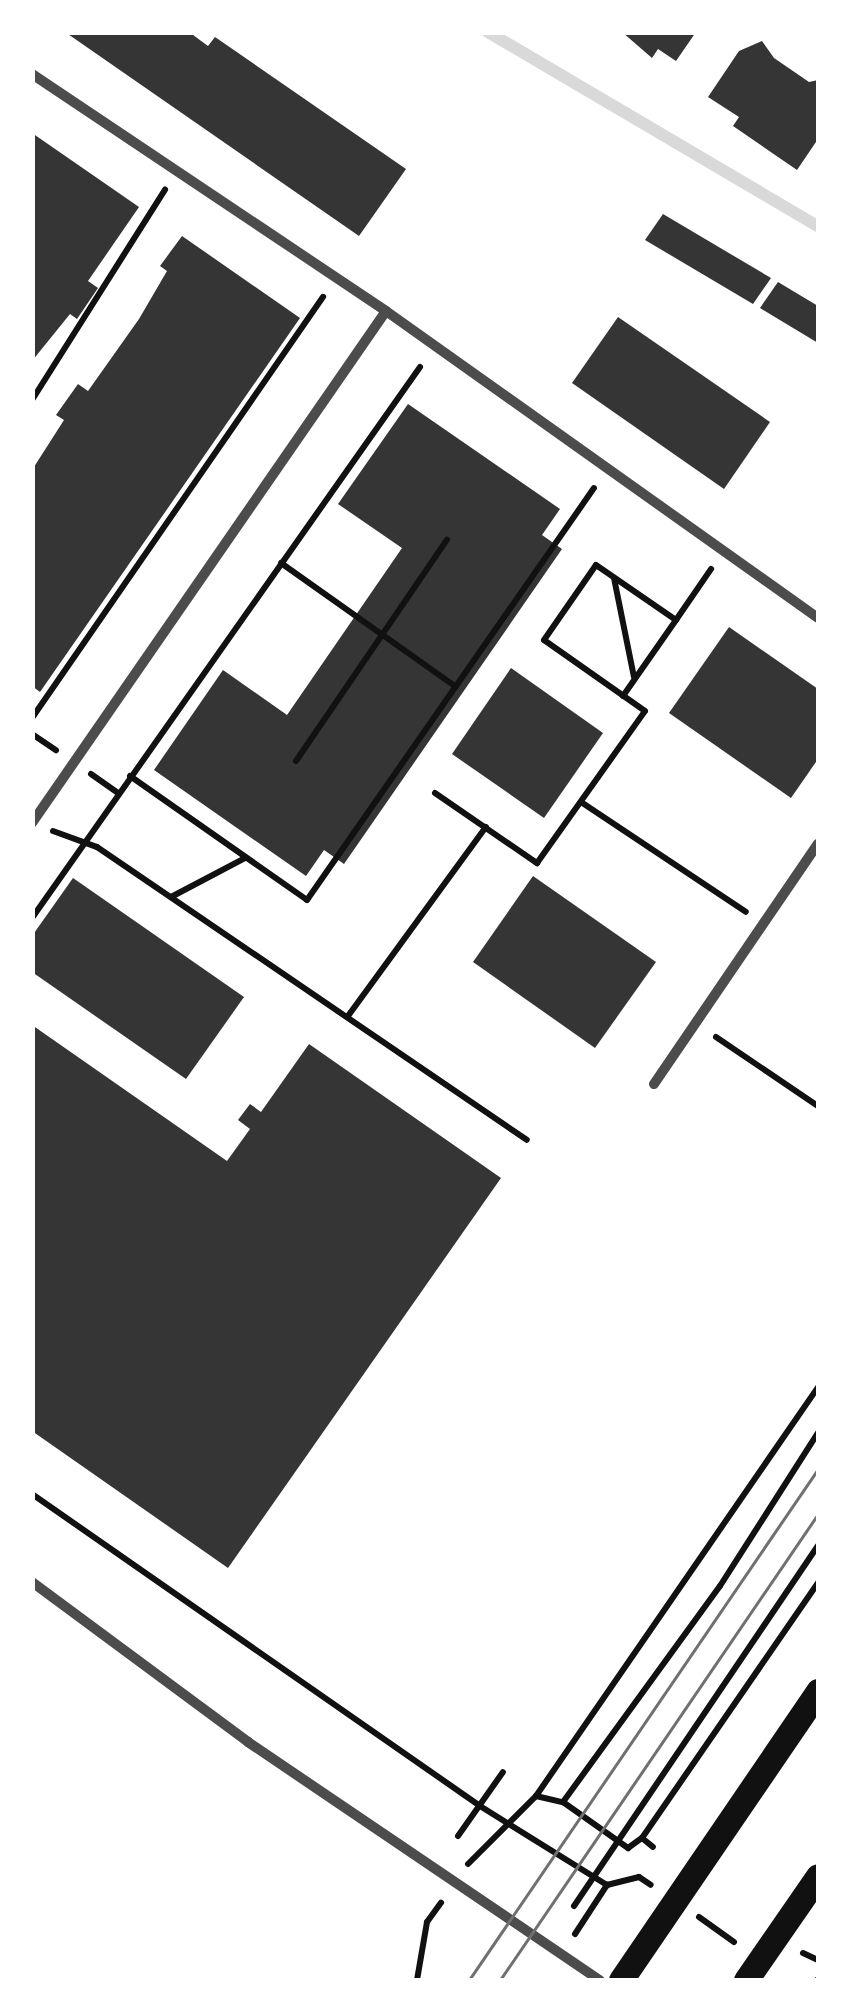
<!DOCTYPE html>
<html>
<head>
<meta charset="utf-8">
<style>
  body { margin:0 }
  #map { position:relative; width:851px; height:2013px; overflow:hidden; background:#fff; font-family:Commissioner,sans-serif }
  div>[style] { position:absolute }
  .stream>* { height:12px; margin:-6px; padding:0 6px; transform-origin:6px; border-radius:6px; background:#d9d9d9 }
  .building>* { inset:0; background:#353535 }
  .path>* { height:6px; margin:-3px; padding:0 3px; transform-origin:3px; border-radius:3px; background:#111 }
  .minor>* { height:10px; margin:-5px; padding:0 5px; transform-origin:5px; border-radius:5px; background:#4c4c4c }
  .primary>* { height:25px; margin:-12.5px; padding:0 12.5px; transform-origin:12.5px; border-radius:12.5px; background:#111 }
  .tram>* { height:2.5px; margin:-1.25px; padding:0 1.25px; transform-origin:1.25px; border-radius:1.25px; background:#707070 }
  span { translate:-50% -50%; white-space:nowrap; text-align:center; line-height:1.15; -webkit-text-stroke:10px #fff; paint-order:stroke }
  .frame { position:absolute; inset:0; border:35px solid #fff; pointer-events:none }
</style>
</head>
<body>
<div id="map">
  <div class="stream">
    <div style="left:488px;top:32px;width:383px;rotate:30.5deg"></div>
  </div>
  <div class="building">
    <div style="clip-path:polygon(65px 32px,189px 32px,208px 46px,215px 37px,406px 169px,359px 236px)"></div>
    <div style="clip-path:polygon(622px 32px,696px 32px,676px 61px,658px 49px,652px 58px)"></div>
    <div style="clip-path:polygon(762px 41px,774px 58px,809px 82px,818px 80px,818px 139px,797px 170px,733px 126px,739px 117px,708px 97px,739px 51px)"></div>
    <div style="clip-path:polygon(32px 133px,139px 207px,88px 281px,98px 288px,77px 319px,70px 314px,32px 361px)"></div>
    <div style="clip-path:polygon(663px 214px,771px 278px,753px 304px,645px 240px)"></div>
    <div style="clip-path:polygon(182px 236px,300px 318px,40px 692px,32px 686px,32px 470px,64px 420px,56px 415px,78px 384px,88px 391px,139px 319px,167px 271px,160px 266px)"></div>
    <div style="clip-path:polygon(778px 282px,818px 306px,818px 343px,760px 308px)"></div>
    <div style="clip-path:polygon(618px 317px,770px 422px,724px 489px,572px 383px)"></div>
    <div style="clip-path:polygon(408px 404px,560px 509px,542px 535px,562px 549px,344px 864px,324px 850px,306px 876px,154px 770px,223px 670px,287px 715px,402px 548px,338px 504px)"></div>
    <div style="clip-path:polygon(729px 627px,818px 689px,818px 759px,791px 798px,669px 713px)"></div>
    <div style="clip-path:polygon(511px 668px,603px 733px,544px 818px,452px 754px)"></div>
    <div style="clip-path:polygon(533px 876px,656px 962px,595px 1048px,473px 962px)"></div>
    <div style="clip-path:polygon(73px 878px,244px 997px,186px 1079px,32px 972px,32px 936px)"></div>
    <div style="clip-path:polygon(32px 1025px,227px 1161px,250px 1129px,238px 1120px,250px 1104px,261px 1112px,309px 1044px,501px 1178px,228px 1568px,32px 1431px)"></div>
  </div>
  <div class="path">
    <div style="left:32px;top:400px;width:249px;rotate:-57.7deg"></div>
    <div style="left:281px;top:563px;width:214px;rotate:35.3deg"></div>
    <div style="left:614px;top:578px;width:101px;rotate:78.6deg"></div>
    <div style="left:623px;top:696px;width:93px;rotate:-55.1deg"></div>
    <div style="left:32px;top:718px;width:512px;rotate:-55.35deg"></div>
    <div style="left:32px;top:734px;width:29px;rotate:34deg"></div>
    <div style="left:296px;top:761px;width:268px;rotate:-55.7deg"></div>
    <div style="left:91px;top:774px;width:33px;rotate:35deg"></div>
    <div style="left:130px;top:776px;width:216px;rotate:35deg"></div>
    <div style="left:307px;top:900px;width:502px;rotate:-55.14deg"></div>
    <div style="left:435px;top:793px;width:124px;rotate:34.5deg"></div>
    <div style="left:537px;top:863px;width:186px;rotate:-54.6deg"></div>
    <div style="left:645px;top:711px;width:123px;rotate:-144.9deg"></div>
    <div style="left:544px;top:640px;width:91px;rotate:-55.3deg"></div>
    <div style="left:596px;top:565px;width:97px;rotate:34.5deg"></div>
    <div style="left:676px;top:620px;width:62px;rotate:-55.5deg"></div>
    <div style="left:581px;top:802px;width:198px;rotate:33.7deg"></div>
    <div style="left:53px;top:831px;width:47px;rotate:20deg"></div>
    <div style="left:97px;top:847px;width:520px;rotate:34.27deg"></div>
    <div style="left:171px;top:897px;width:84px;rotate:-27.8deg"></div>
    <div style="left:32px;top:918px;width:674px;rotate:-54.85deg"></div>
    <div style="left:348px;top:1016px;width:234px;rotate:-53.9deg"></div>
    <div style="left:716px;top:1037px;width:123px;rotate:34.1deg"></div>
    <div style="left:32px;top:1494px;width:546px;rotate:34.85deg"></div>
    <div style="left:480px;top:1806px;width:150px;rotate:31.9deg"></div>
    <div style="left:607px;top:1885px;width:33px;rotate:-14deg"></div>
    <div style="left:639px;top:1877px;width:14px;rotate:34deg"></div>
    <div style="left:536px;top:1796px;width:28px;rotate:13deg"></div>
    <div style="left:563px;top:1802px;width:80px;rotate:35.3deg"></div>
    <div style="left:628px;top:1848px;width:17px;rotate:-36deg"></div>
    <div style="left:642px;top:1838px;width:14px;rotate:39deg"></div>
    <div style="left:563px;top:1802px;width:267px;rotate:-54deg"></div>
    <div style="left:720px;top:1586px;width:182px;rotate:-57.4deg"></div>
    <div style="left:458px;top:1836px;width:78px;rotate:-54.9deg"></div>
    <div style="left:642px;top:1838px;width:310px;rotate:-55.4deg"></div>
    <div style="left:468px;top:1864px;width:96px;rotate:-45deg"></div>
    <div style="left:536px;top:1796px;width:497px;rotate:-55.4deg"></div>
    <div style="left:574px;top:1906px;width:435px;rotate:-55.9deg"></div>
    <div style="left:699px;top:1917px;width:43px;rotate:35.5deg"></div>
    <div style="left:575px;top:1934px;width:59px;rotate:-56.9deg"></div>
    <div style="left:803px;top:1953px;width:17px;rotate:25deg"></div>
    <div style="left:417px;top:1980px;width:59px;rotate:-80.2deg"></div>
    <div style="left:427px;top:1922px;width:24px;rotate:-54deg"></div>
    <div style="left:817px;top:1980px;width:1px;rotate:-45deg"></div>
  </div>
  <div class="minor">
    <div style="left:32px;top:74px;width:426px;rotate:33.8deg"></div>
    <div style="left:386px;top:311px;width:530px;rotate:35.4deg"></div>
    <div style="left:32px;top:823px;width:622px;rotate:-55.34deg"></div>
    <div style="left:654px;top:1084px;width:291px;rotate:-55.7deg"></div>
    <div style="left:32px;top:1582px;width:269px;rotate:36.5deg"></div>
    <div style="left:248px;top:1742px;width:425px;rotate:34.1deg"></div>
  </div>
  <div class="primary">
    <div style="left:621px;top:1980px;width:350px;rotate:-55.7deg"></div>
    <div style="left:746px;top:1980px;width:126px;rotate:-55.3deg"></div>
  </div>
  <div class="tram">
    <div style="left:469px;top:1980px;width:619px;rotate:-55.67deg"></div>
    <div style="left:500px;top:1980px;width:564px;rotate:-55.69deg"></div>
  </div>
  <div class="frame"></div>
</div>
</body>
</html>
